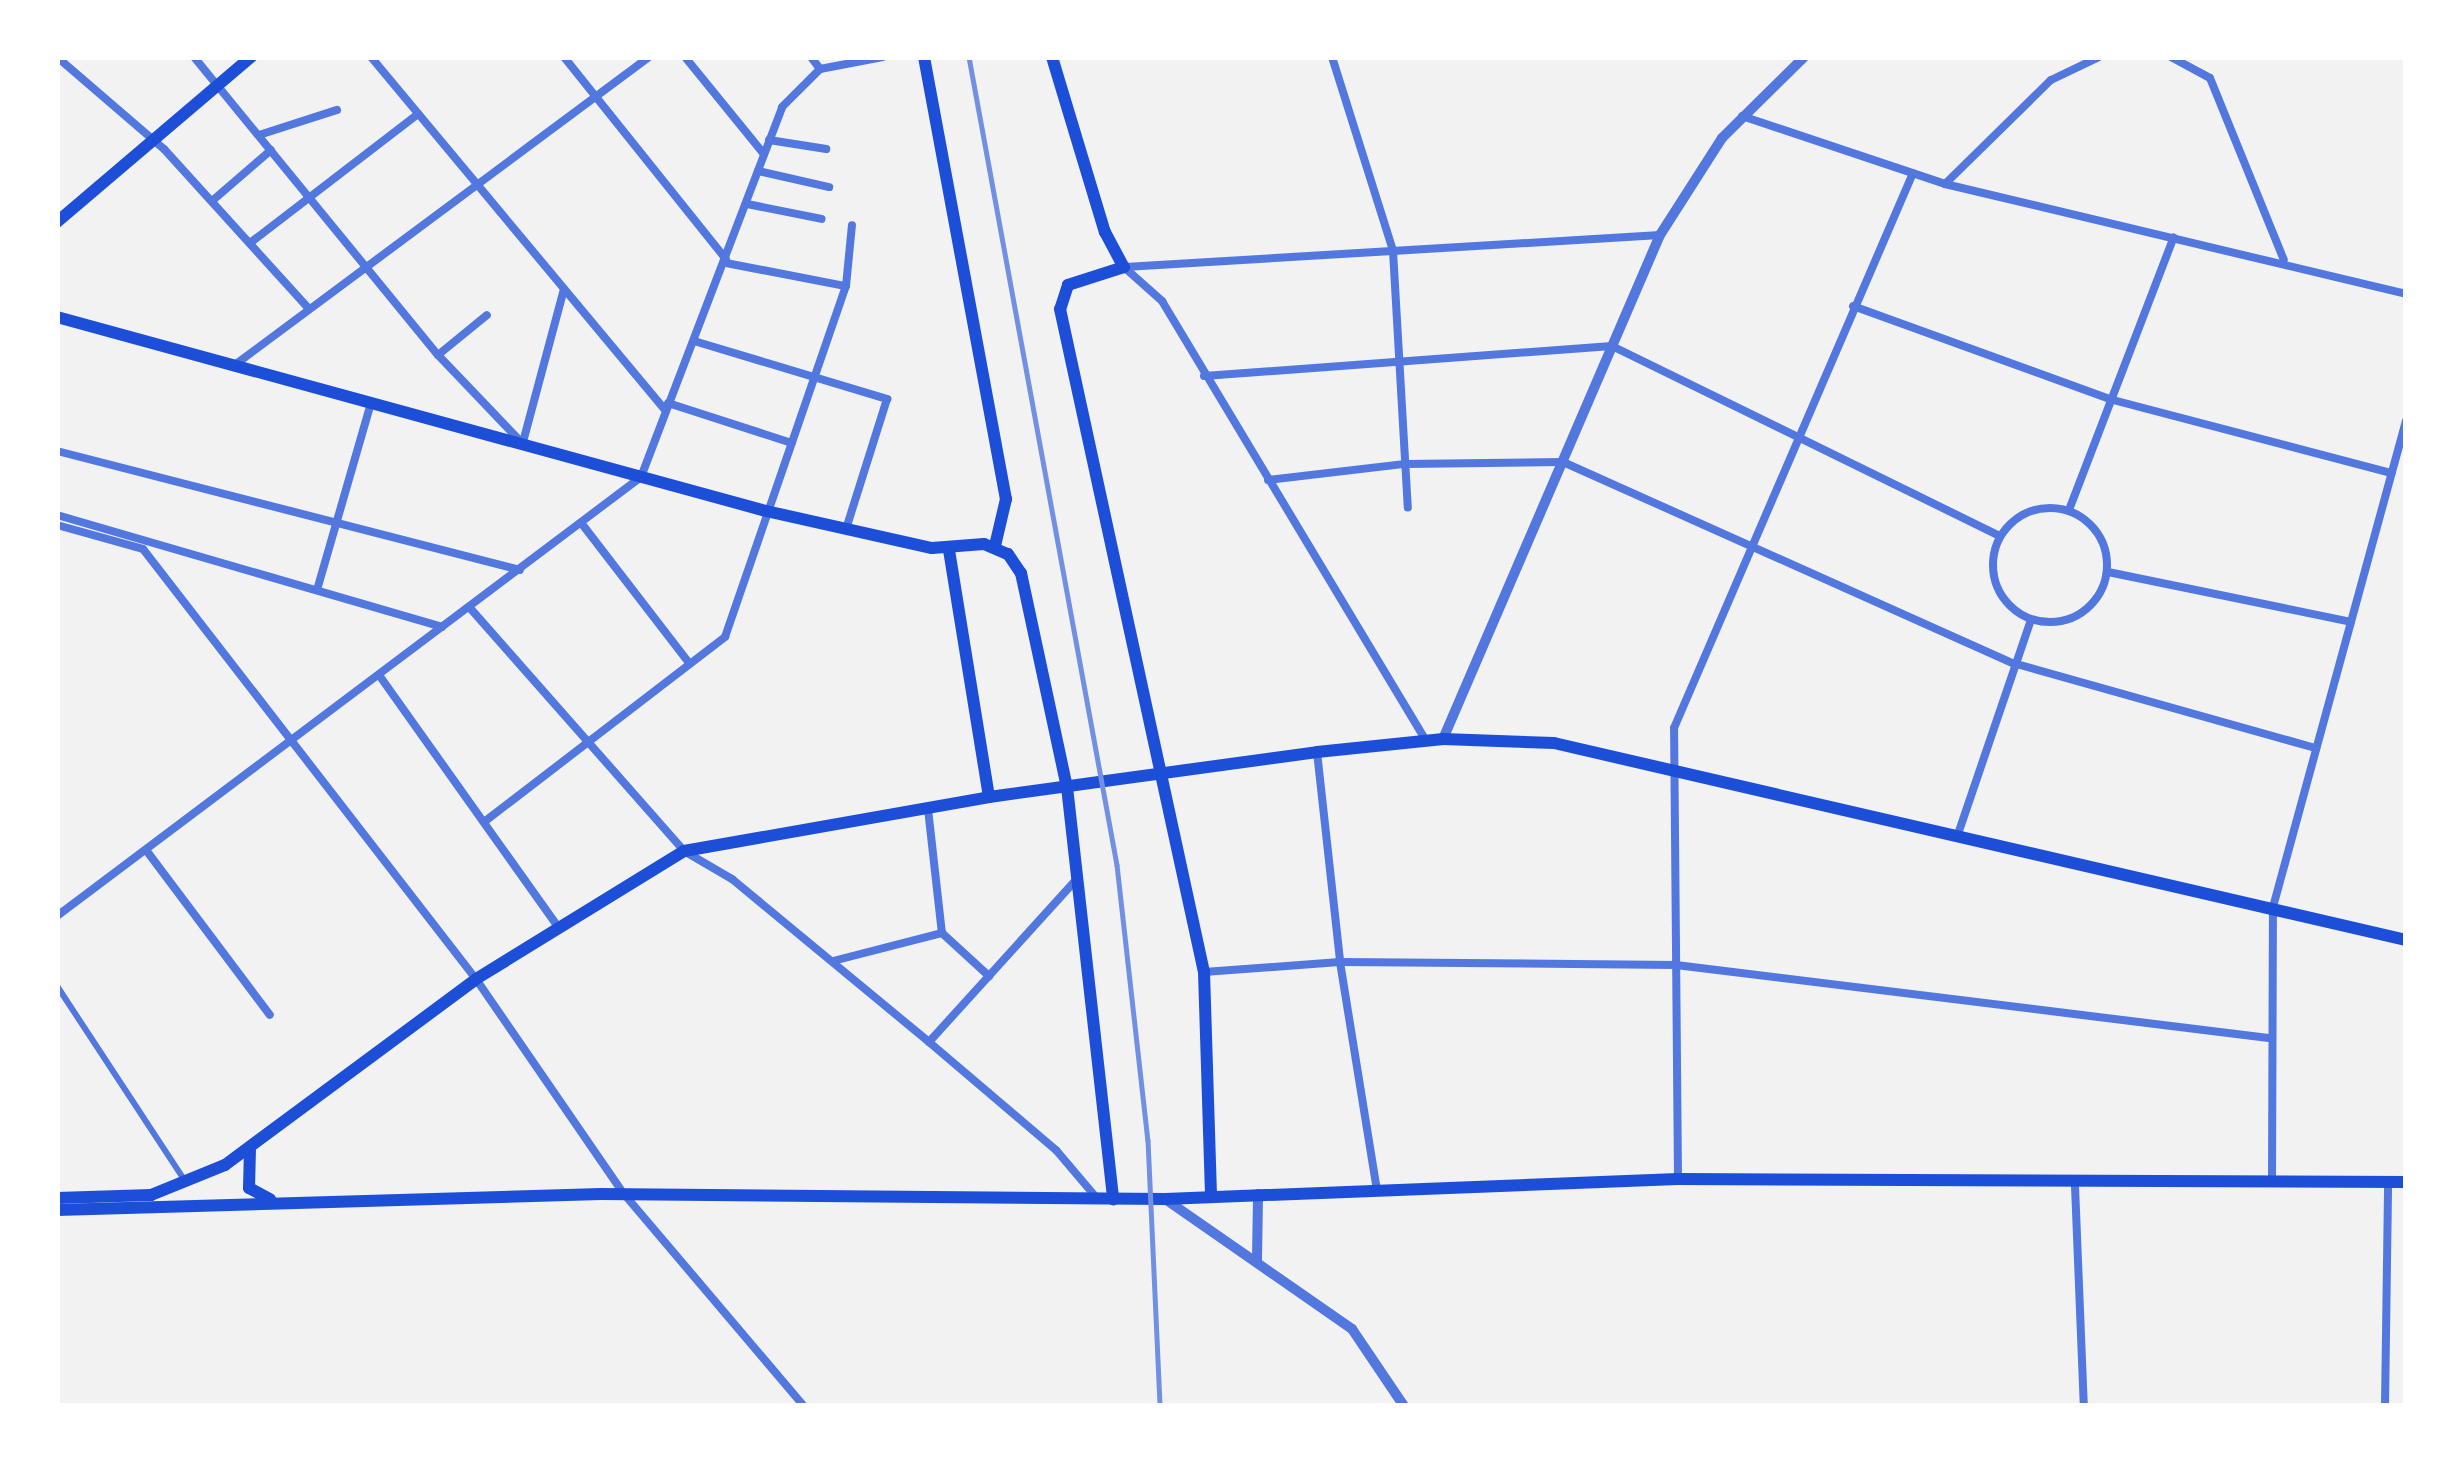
<!DOCTYPE html>
<html>
<head>
<meta charset="utf-8">
<style>
  body { margin:0 }
  #map { position:relative; width:2463px; height:1463px; overflow:hidden; background:#f2f2f2; font-family:"Crimson Pro",serif }
  div>[style] { position:absolute }
  .pedestrian>* { height:6px; margin:-3px; padding:0 3px; transform-origin:3px; border-radius:3px; background:#5277de }
  .minor>* { height:8px; margin:-4px; padding:0 4px; transform-origin:4px; border-radius:4px; background:#5277de }
  .minor>.ring { margin:-4px; padding:0; box-sizing:content-box; background:none; border:8px solid #5277de; border-radius:50% }
  .tertiary>* { height:10px; margin:-5px; padding:0 5px; transform-origin:5px; border-radius:5px; background:#5277de }
  .secondary>* { height:12px; margin:-6px; padding:0 6px; transform-origin:6px; border-radius:6px; background:#1d4ed8 }
  .rail>* { height:4.5px; margin:-2.25px; padding:0 2.25px; transform-origin:2.25px; border-radius:2.25px; background:#7290e2 }
  span { translate:-50% -50%; white-space:nowrap; text-align:center; line-height:1.15; -webkit-text-stroke:12px #fff; paint-order:stroke }
  .frame { position:absolute; inset:0; border:60px solid #fff; pointer-events:none }
</style>
</head>
<body>
<div id="map">
  <div class="pedestrian">
    <div style="left:57px;top:986px;width:231px;rotate:56.7deg"></div>
  </div>
  <div class="minor">
    <div style="left:57px;top:57px;width:141px;rotate:40.7deg"></div>
    <div style="left:164px;top:149px;width:215px;rotate:47.8deg"></div>
    <div style="left:194px;top:57px;width:385px;rotate:50.7deg"></div>
    <div style="left:438px;top:355px;width:120px;rotate:46.3deg"></div>
    <div style="left:371px;top:57px;width:459px;rotate:50.2deg"></div>
    <div style="left:564px;top:57px;width:259px;rotate:51.3deg"></div>
    <div style="left:685px;top:57px;width:124px;rotate:50.9deg"></div>
    <div style="left:811px;top:57px;width:15px;rotate:53deg"></div>
    <div style="left:1332px;top:57px;width:203px;rotate:72.5deg"></div>
    <div style="left:1393px;top:251px;width:257px;rotate:86.7deg"></div>
    <div style="left:2171px;top:57px;width:44px;rotate:28.3deg"></div>
    <div style="left:2210px;top:78px;width:196px;rotate:67.9deg"></div>
    <div style="left:1742px;top:116px;width:214px;rotate:18.5deg"></div>
    <div style="left:1945px;top:184px;width:474px;rotate:13.4deg"></div>
    <div style="left:259px;top:135px;width:82px;rotate:-17.8deg"></div>
    <div style="left:769px;top:140px;width:58px;rotate:9deg"></div>
    <div style="left:758px;top:171px;width:73px;rotate:12.7deg"></div>
    <div style="left:1945px;top:184px;width:148px;rotate:-44.5deg"></div>
    <div style="left:2051px;top:80px;width:53px;rotate:-25.6deg"></div>
    <div style="left:212px;top:201px;width:78px;rotate:-40.8deg"></div>
    <div style="left:747px;top:204px;width:76px;rotate:11.3deg"></div>
    <div style="left:250px;top:243px;width:212px;rotate:-37.5deg"></div>
    <div style="left:726px;top:263px;width:122px;rotate:10.9deg"></div>
    <div style="left:1125px;top:267px;width:536px;rotate:-3.42deg"></div>
    <div style="left:1125px;top:268px;width:50px;rotate:41.7deg"></div>
    <div style="left:1162px;top:301px;width:511px;rotate:59.02deg"></div>
    <div style="left:1853px;top:306px;width:276px;rotate:19.9deg"></div>
    <div style="left:2113px;top:400px;width:288px;rotate:14.7deg"></div>
    <div style="left:694px;top:341px;width:202px;rotate:16.7deg"></div>
    <div style="left:887px;top:399px;width:136px;rotate:107.5deg"></div>
    <div style="left:438px;top:355px;width:63px;rotate:-39.2deg"></div>
    <div style="left:236px;top:364px;width:515px;rotate:-36.62deg"></div>
    <div style="left:1204px;top:376px;width:409px;rotate:-4.2deg"></div>
    <div style="left:1612px;top:346px;width:432px;rotate:26.1deg"></div>
    <div style="left:668px;top:403px;width:130px;rotate:17.9deg"></div>
    <div style="left:523px;top:442px;width:158px;rotate:-75deg"></div>
    <div style="left:57px;top:451px;width:478px;rotate:14.4deg"></div>
    <div style="left:1268px;top:480px;width:138px;rotate:-6.7deg"></div>
    <div style="left:1405px;top:464px;width:158px;rotate:-0.7deg"></div>
    <div style="left:1563px;top:462px;width:493px;rotate:24.1deg"></div>
    <div style="left:2013px;top:663px;width:315px;rotate:15.7deg"></div>
    <div class="ring" style="left:1993px;top:508px;width:106px;height:106px"></div>
    <div style="left:2069px;top:510px;width:292px;rotate:-69deg"></div>
    <div style="left:57px;top:515px;width:401px;rotate:16.2deg"></div>
    <div style="left:582px;top:524px;width:175px;rotate:52.4deg"></div>
    <div style="left:57px;top:525px;width:89px;rotate:15.6deg"></div>
    <div style="left:143px;top:549px;width:544px;rotate:52.25deg"></div>
    <div style="left:476px;top:979px;width:261px;rotate:55.5deg"></div>
    <div style="left:624px;top:1194px;width:278px;rotate:49.7deg"></div>
    <div style="left:2108px;top:572px;width:248px;rotate:11.6deg"></div>
    <div style="left:317px;top:590px;width:195px;rotate:-73.9deg"></div>
    <div style="left:470px;top:608px;width:324px;rotate:48.6deg"></div>
    <div style="left:684px;top:851px;width:56px;rotate:30.3deg"></div>
    <div style="left:732px;top:879px;width:256px;rotate:39.6deg"></div>
    <div style="left:929px;top:1042px;width:167px;rotate:40.4deg"></div>
    <div style="left:1056px;top:1150px;width:60px;rotate:49.7deg"></div>
    <div style="left:379px;top:675px;width:310px;rotate:54.6deg"></div>
    <div style="left:1317px;top:752px;width:211px;rotate:83.7deg"></div>
    <div style="left:1340px;top:962px;width:231px;rotate:80.8deg"></div>
    <div style="left:928px;top:809px;width:125px;rotate:83.6deg"></div>
    <div style="left:942px;top:933px;width:64px;rotate:42.5deg"></div>
    <div style="left:484px;top:822px;width:304px;rotate:-37.5deg"></div>
    <div style="left:725px;top:637px;width:371px;rotate:-71deg"></div>
    <div style="left:846px;top:286px;width:61px;rotate:-84.4deg"></div>
    <div style="left:1957px;top:837px;width:229px;rotate:-71.2deg"></div>
    <div style="left:146px;top:850px;width:206px;rotate:53.1deg"></div>
    <div style="left:57px;top:916px;width:731px;rotate:-36.93deg"></div>
    <div style="left:641px;top:477px;width:396px;rotate:-69.1deg"></div>
    <div style="left:782px;top:107px;width:54px;rotate:-45deg"></div>
    <div style="left:820px;top:69px;width:64px;rotate:-10.8deg"></div>
    <div style="left:833px;top:961px;width:113px;rotate:-14.4deg"></div>
    <div style="left:1204px;top:972px;width:136px;rotate:-4.2deg"></div>
    <div style="left:1340px;top:962px;width:336px;rotate:0.5deg"></div>
    <div style="left:1676px;top:965px;width:597px;rotate:7.02deg"></div>
    <div style="left:929px;top:1042px;width:220px;rotate:-47.8deg"></div>
    <div style="left:1678px;top:1178px;width:450px;rotate:-90.5deg"></div>
    <div style="left:1674px;top:728px;width:604px;rotate:-66.7deg"></div>
    <div style="left:2272px;top:1181px;width:274px;rotate:-89.8deg"></div>
    <div style="left:2273px;top:907px;width:504px;rotate:-74.7deg"></div>
    <div style="left:2075px;top:1186px;width:220px;rotate:87.7deg"></div>
    <div style="left:2385px;top:1406px;width:224px;rotate:-89.2deg"></div>
  </div>
  <div class="tertiary">
    <div style="left:1443px;top:739px;width:549px;rotate:-66.71deg"></div>
    <div style="left:1660px;top:235px;width:115px;rotate:-57.4deg"></div>
    <div style="left:1722px;top:138px;width:115px;rotate:-44.6deg"></div>
    <div style="left:1165px;top:1199px;width:228px;rotate:34.8deg"></div>
    <div style="left:1352px;top:1329px;width:93px;rotate:56deg"></div>
    <div style="left:1257px;top:1260px;width:66px;rotate:-89.1deg"></div>
  </div>
  <div class="secondary">
    <div style="left:924px;top:57px;width:450px;rotate:79.5deg"></div>
    <div style="left:1006px;top:499px;width:48px;rotate:103.2deg"></div>
    <div style="left:1052px;top:57px;width:183px;rotate:73.2deg"></div>
    <div style="left:1105px;top:232px;width:40px;rotate:62deg"></div>
    <div style="left:1124px;top:267px;width:59px;rotate:162.2deg"></div>
    <div style="left:1068px;top:285px;width:25px;rotate:108deg"></div>
    <div style="left:1060px;top:309px;width:678px;rotate:77.75deg"></div>
    <div style="left:1204px;top:972px;width:222px;rotate:88.2deg"></div>
    <div style="left:57px;top:222px;width:255px;rotate:-40.4deg"></div>
    <div style="left:57px;top:317px;width:735px;rotate:15.3deg"></div>
    <div style="left:766px;top:511px;width:170px;rotate:12.6deg"></div>
    <div style="left:932px;top:548px;width:52px;rotate:-4.4deg"></div>
    <div style="left:984px;top:544px;width:26px;rotate:23deg"></div>
    <div style="left:1008px;top:554px;width:23px;rotate:56deg"></div>
    <div style="left:1021px;top:573px;width:219px;rotate:77.9deg"></div>
    <div style="left:1067px;top:787px;width:415px;rotate:83.6deg"></div>
    <div style="left:949px;top:550px;width:250px;rotate:80.8deg"></div>
    <div style="left:250px;top:1148px;width:40px;rotate:91.4deg"></div>
    <div style="left:249px;top:1188px;width:24px;rotate:28deg"></div>
    <div style="left:57px;top:1198px;width:94px;rotate:-1.8deg"></div>
    <div style="left:151px;top:1195px;width:80px;rotate:-22.1deg"></div>
    <div style="left:225px;top:1165px;width:312px;rotate:-36.5deg"></div>
    <div style="left:476px;top:979px;width:244px;rotate:-31.6deg"></div>
    <div style="left:684px;top:851px;width:310px;rotate:-10deg"></div>
    <div style="left:989px;top:797px;width:331px;rotate:-7.8deg"></div>
    <div style="left:1317px;top:752px;width:127px;rotate:-5.9deg"></div>
    <div style="left:1443px;top:739px;width:111px;rotate:2.1deg"></div>
    <div style="left:1554px;top:743px;width:874px;rotate:13.02deg"></div>
    <div style="left:57px;top:1210px;width:544px;rotate:-1.68deg"></div>
    <div style="left:601px;top:1194px;width:564px;rotate:0.51deg"></div>
    <div style="left:1165px;top:1199px;width:513px;rotate:-2.23deg"></div>
    <div style="left:1678px;top:1179px;width:728px;rotate:0.24deg"></div>
  </div>
  <div class="rail">
    <div style="left:969px;top:57px;width:821px;rotate:79.62deg"></div>
    <div style="left:1117px;top:865px;width:277px;rotate:83.6deg"></div>
    <div style="left:1148px;top:1140px;width:266px;rotate:87.4deg"></div>
  </div>
  <div class="frame"></div>
</div>
</body>
</html>
